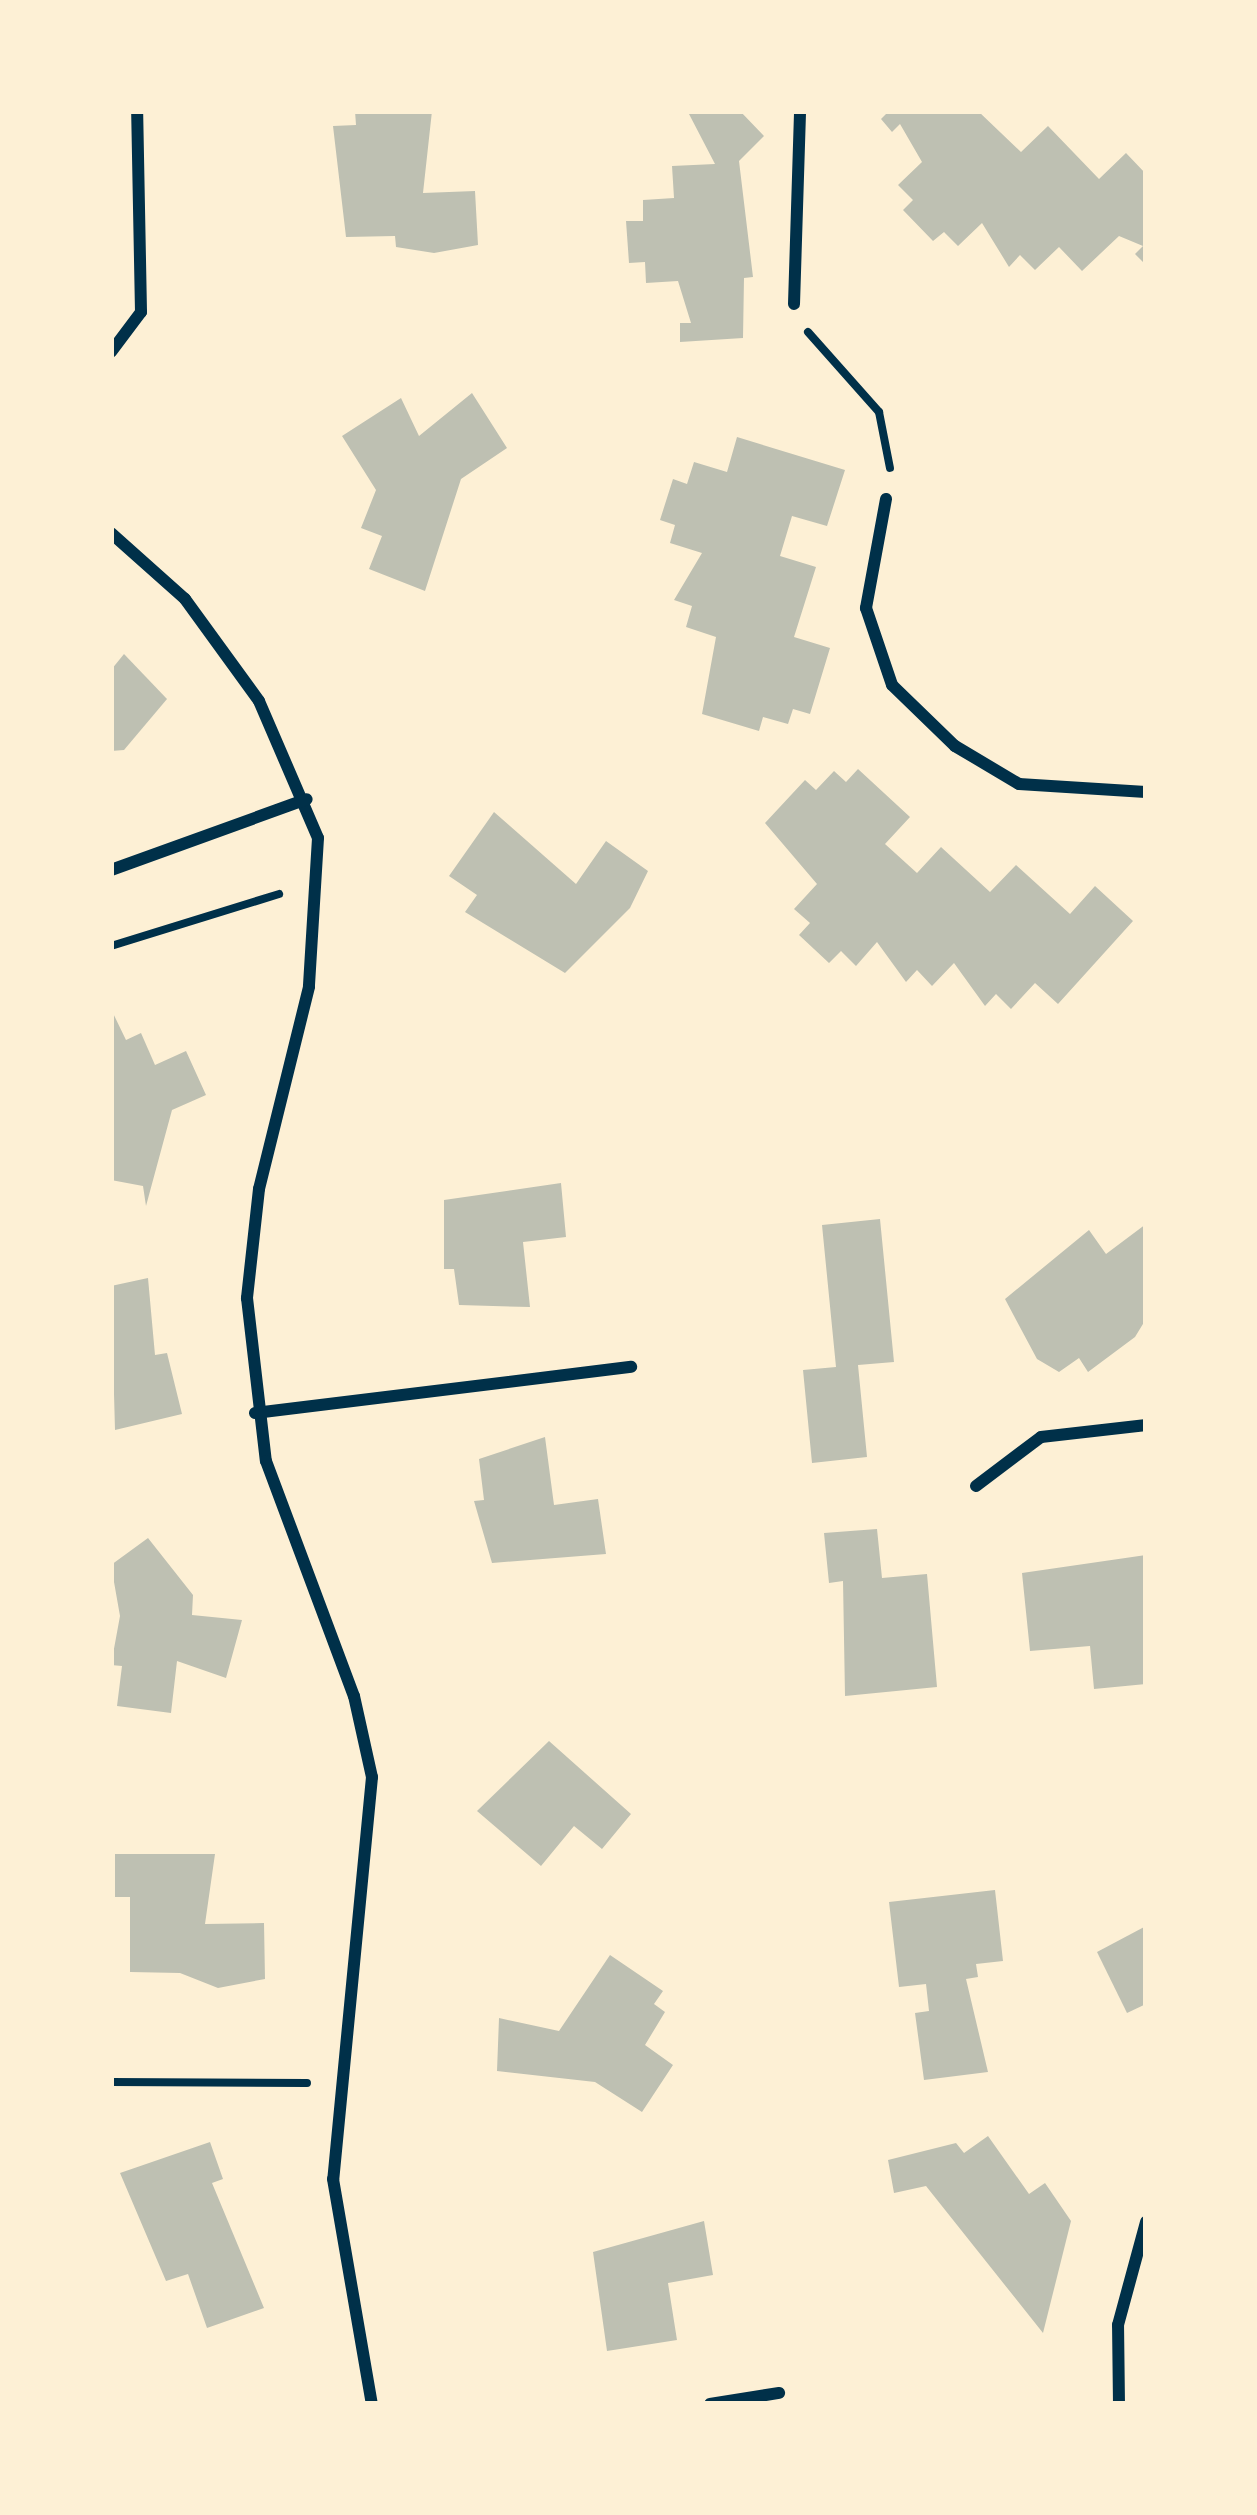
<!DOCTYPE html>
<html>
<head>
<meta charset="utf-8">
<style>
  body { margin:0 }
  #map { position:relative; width:1257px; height:2515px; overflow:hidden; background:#fdf0d5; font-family:Inter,sans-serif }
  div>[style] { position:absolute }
  .building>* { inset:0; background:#bec0b2 }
  .path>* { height:8px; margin:-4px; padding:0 4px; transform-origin:4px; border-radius:4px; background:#003049 }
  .minor>* { height:12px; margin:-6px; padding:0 6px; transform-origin:6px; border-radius:6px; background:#003049 }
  span { translate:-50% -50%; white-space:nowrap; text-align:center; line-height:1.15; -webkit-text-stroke:12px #fdf0d5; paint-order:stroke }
  .frame { position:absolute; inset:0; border:114px solid #fdf0d5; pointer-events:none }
</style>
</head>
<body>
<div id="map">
  <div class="building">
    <div style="clip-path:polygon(355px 111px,432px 111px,423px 193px,475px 191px,478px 245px,434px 253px,396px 247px,395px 236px,346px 237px,333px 126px,356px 125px)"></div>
    <div style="clip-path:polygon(740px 111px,764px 136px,739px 161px,753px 277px,744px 278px,743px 338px,680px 342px,680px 323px,691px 323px,678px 281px,646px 283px,645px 262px,629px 263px,626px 221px,643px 221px,643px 200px,674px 198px,672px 166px,715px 164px,689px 114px)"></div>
    <div style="clip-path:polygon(889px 111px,978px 111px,1021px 152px,1048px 126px,1099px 179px,1126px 153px,1146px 174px,1146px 265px,1135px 254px,1143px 246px,1119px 236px,1082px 271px,1059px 247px,1035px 270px,1020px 255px,1009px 267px,982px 223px,958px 246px,944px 232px,933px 241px,903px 210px,913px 200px,898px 185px,922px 162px,900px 124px,892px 132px,881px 119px)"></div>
    <div style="clip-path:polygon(472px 393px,507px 448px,461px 479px,425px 591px,369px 569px,382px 536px,361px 528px,376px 490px,342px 436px,401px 398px,419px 436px)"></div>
    <div style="clip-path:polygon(737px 437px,845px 470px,827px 526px,792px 516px,780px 556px,816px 567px,794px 637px,830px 648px,810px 714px,793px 709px,788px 724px,763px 717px,759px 731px,702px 714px,716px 637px,686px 627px,692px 606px,674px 600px,702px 553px,670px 543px,675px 525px,660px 520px,673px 479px,687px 484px,694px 462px,727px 472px)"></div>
    <div style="clip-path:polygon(124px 654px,167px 699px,124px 750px,111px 751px,111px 670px)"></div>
    <div style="clip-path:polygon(858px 769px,910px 817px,885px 844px,917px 873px,941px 847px,990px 892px,1016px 865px,1070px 914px,1095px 886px,1133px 921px,1058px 1004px,1035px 983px,1011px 1009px,996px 994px,985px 1006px,954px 963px,932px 986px,917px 970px,906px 982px,877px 942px,856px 966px,841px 951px,829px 963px,799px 935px,810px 923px,794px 909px,817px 884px,765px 823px,805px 780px,816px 790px,834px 771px,846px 782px)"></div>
    <div style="clip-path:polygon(494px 812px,576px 884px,606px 841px,648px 871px,630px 908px,565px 973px,465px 912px,477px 895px,449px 876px)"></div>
    <div style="clip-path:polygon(111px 1009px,126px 1040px,141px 1033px,155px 1065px,186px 1051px,206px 1095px,172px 1110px,146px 1206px,143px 1186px,111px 1180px)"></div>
    <div style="clip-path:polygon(561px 1183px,566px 1237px,523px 1242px,530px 1307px,459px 1305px,454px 1269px,444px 1269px,444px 1200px)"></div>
    <div style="clip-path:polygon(880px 1219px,894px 1362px,858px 1365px,867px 1457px,812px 1463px,803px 1370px,836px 1367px,822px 1225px)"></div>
    <div style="clip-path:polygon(1146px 1224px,1146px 1319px,1135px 1337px,1088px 1372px,1079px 1358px,1059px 1372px,1037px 1359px,1005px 1299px,1089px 1230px,1106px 1254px)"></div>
    <div style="clip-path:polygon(148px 1278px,155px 1355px,167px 1353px,182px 1414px,115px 1430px,111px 1286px)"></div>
    <div style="clip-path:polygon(545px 1437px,554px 1505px,598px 1499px,606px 1554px,492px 1563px,474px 1501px,484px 1500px,479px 1459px)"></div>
    <div style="clip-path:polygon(877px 1529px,882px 1578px,927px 1574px,937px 1687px,845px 1696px,843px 1581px,829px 1583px,824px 1533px)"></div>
    <div style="clip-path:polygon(148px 1538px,193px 1595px,192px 1615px,242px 1620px,226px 1678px,177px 1661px,171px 1713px,117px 1706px,122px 1666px,111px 1665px,120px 1616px,111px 1565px)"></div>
    <div style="clip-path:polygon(1146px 1555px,1146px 1684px,1094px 1689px,1090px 1646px,1030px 1651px,1022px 1573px)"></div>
    <div style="clip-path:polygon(549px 1741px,631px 1814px,602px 1849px,574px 1826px,541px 1866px,477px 1811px)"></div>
    <div style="clip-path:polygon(115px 1854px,215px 1854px,205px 1924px,264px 1923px,265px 1979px,218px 1988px,180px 1973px,130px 1972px,130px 1897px,115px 1897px)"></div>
    <div style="clip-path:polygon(995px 1890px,1003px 1961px,976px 1964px,978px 1977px,966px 1979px,988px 2072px,924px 2080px,915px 2013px,929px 2011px,926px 1984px,899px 1987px,889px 1902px)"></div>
    <div style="clip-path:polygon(1146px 1926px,1146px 2004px,1127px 2013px,1097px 1952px)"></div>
    <div style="clip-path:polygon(610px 1955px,663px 1991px,654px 2004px,665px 2012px,645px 2045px,673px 2065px,642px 2112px,595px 2082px,497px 2071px,499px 2018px,559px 2031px)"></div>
    <div style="clip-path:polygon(988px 2136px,1029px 2194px,1045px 2183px,1071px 2221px,1043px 2333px,926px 2186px,894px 2193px,888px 2160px,956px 2143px,964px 2153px)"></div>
    <div style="clip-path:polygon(210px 2142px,223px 2179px,212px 2183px,264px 2308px,207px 2328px,188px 2274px,166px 2281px,120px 2173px)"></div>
    <div style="clip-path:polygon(704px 2221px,713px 2275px,668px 2283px,677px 2340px,607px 2351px,593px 2252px)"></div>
  </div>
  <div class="path">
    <div style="left:808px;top:332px;width:107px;rotate:48.4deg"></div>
    <div style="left:879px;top:412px;width:57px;rotate:78.9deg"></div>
    <div style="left:111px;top:946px;width:176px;rotate:-17.2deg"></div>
    <div style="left:111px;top:2082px;width:196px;rotate:0.3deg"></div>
  </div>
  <div class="minor">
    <div style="left:794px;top:304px;width:193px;rotate:-88.2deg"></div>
    <div style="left:111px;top:352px;width:50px;rotate:-53.1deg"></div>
    <div style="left:141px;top:312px;width:201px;rotate:-91.1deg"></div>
    <div style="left:886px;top:499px;width:111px;rotate:100.4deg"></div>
    <div style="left:866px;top:608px;width:81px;rotate:71.3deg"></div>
    <div style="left:892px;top:685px;width:88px;rotate:44.1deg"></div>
    <div style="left:955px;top:746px;width:74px;rotate:30.7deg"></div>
    <div style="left:1019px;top:784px;width:127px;rotate:3.6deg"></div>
    <div style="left:111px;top:533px;width:99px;rotate:41.7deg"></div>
    <div style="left:185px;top:599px;width:126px;rotate:54deg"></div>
    <div style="left:259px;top:701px;width:149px;rotate:66.7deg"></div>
    <div style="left:318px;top:838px;width:149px;rotate:93.5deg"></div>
    <div style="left:309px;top:987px;width:208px;rotate:103.9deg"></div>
    <div style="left:259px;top:1189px;width:110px;rotate:96.3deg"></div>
    <div style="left:247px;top:1298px;width:164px;rotate:83.4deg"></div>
    <div style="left:266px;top:1461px;width:251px;rotate:69.5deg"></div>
    <div style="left:354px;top:1696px;width:83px;rotate:77.5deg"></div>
    <div style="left:372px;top:1777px;width:404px;rotate:95.5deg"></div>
    <div style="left:333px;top:2179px;width:228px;rotate:80.2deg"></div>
    <div style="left:111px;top:870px;width:208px;rotate:-19.9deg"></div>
    <div style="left:255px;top:1413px;width:379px;rotate:-7deg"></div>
    <div style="left:976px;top:1486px;width:81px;rotate:-37deg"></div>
    <div style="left:1041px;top:1437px;width:106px;rotate:-6.5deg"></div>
    <div style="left:710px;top:2404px;width:70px;rotate:-9.1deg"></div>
    <div style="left:1119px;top:2404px;width:79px;rotate:-90.7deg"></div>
    <div style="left:1118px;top:2325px;width:107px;rotate:-74.8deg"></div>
  </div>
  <div class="frame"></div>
</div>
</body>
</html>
